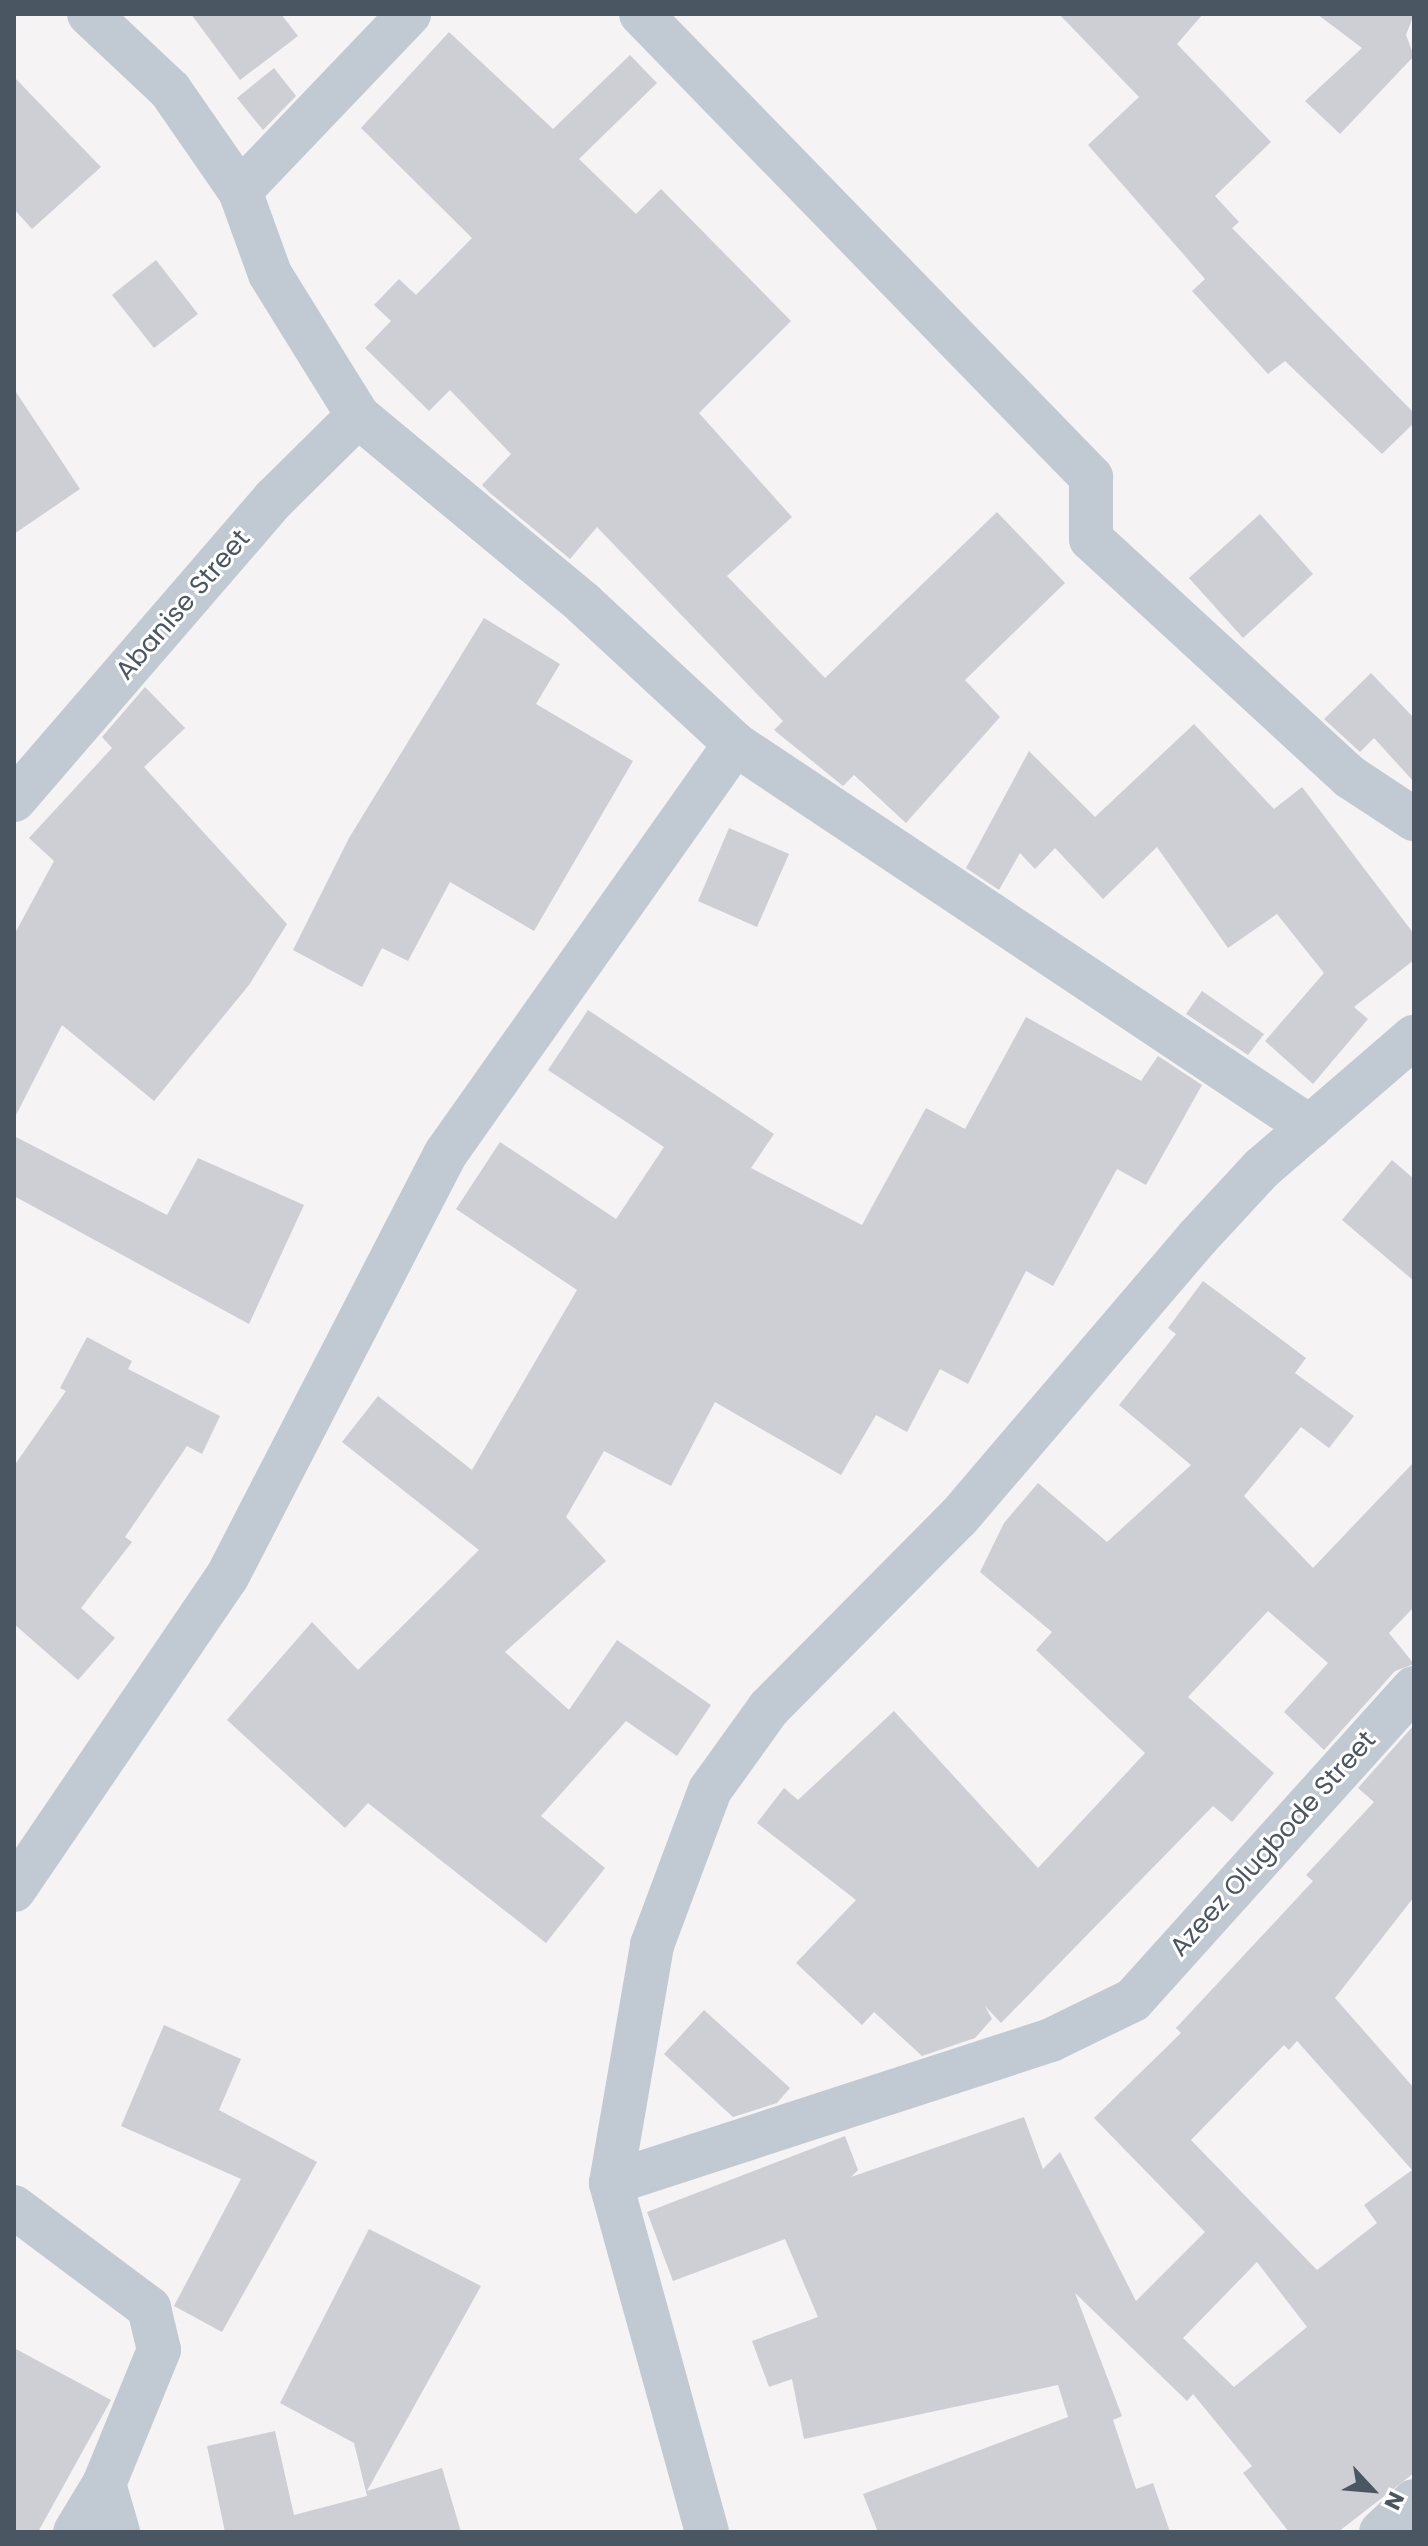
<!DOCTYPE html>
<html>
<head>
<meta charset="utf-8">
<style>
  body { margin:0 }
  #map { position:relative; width:1428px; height:2546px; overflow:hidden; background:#f5f3f3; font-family:Poppins,sans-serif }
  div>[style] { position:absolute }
  .building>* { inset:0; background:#cdcfd5 }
  .street>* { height:44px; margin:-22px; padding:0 22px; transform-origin:22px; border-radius:22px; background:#c1cad2 }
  span { translate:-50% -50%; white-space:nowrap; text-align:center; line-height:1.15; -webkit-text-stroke:6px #fff; paint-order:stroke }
  .street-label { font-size:26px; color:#4a5661 }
  .frame { position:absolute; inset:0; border:16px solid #4a5661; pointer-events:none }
  .north { position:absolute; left:1332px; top:2450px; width:80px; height:80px; -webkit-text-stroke:6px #fff; paint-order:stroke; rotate:116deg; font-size:22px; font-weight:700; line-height:32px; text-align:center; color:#4a5661 }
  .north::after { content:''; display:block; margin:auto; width:28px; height:36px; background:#4a5661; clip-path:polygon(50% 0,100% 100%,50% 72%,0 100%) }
</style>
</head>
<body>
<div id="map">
  <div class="building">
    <div style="clip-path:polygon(191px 14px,281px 14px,298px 36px,240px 80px)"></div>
    <div style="clip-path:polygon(1059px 14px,1203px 14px,1177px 44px,1271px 142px,1215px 196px,1239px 222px,1232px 228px,1414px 413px,1414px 423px,1382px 454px,1285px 361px,1268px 374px,1192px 291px,1205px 279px,1088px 145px,1139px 97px)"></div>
    <div style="clip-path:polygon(1317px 14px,1414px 14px,1406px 35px,1414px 56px,1340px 134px,1305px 101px,1362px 48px)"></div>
    <div style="clip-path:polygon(449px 32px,553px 129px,630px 55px,657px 83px,579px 159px,636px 214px,661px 189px,791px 321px,699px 413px,792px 517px,727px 576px,825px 678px,997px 512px,1065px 583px,965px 680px,1000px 717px,906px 823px,854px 775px,843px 786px,774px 730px,783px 721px,597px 527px,570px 559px,490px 493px,482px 485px,511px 454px,450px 390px,429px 411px,365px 348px,391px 321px,374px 305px,399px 279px,416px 295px,472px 238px,361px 128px)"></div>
    <div style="clip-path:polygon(274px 68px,296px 96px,263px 130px,237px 98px)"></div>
    <div style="clip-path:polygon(14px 77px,101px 167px,32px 229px,14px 209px)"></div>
    <div style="clip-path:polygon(156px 260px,198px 314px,154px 348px,112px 295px)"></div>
    <div style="clip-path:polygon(14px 389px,80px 489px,14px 534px)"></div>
    <div style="clip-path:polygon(1260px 514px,1313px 574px,1243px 638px,1189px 578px)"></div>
    <div style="clip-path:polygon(484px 618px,560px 664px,536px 704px,633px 761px,534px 931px,450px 882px,408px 961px,382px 948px,362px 987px,293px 950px,349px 838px)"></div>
    <div style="clip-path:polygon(1371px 673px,1414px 718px,1414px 782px,1374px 738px,1360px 752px,1324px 719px)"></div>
    <div style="clip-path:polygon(145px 687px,185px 728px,144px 767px,287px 924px,249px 985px,154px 1101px,62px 1025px,14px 1119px,14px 935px,54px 861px,29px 838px,112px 748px,102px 737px)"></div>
    <div style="clip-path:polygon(1194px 724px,1274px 809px,1302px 787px,1414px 934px,1414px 960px,1354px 1007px,1368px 1019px,1313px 1084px,1265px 1041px,1324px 973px,1277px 914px,1228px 948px,1157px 847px,1103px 899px,1055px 848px,1035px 869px,1020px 853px,999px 890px,966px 868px,1029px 751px,1095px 817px)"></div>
    <div style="clip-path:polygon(729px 828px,789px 854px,757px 927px,698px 901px)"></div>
    <div style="clip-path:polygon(1202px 991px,1264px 1034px,1248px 1055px,1186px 1014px)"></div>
    <div style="clip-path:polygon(588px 1010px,774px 1134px,751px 1168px,862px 1225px,926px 1108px,965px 1129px,1026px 1017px,1141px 1081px,1158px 1056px,1202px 1085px,1146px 1185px,1117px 1169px,1053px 1286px,1026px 1271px,968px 1384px,940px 1369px,907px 1432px,876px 1415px,841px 1475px,715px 1402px,671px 1486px,604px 1451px,566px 1517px,606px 1561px,505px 1652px,569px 1710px,617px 1640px,711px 1705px,677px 1756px,626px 1721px,541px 1816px,605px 1868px,546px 1943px,368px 1803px,345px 1828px,227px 1720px,312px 1622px,358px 1670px,479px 1550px,342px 1442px,378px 1396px,472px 1470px,577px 1290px,456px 1209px,500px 1142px,616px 1219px,664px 1147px,548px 1070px)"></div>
    <div style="clip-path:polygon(14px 1136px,167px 1215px,198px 1158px,304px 1205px,249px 1324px,14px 1196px)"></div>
    <div style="clip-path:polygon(1392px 1160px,1414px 1179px,1414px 1281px,1342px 1220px)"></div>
    <div style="clip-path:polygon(1203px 1281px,1306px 1358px,1295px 1373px,1354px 1416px,1329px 1448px,1301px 1427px,1244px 1496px,1313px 1568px,1414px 1462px,1414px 1607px,1389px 1633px,1414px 1664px,1395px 1671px,1324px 1750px,1284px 1712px,1328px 1663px,1268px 1611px,1188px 1697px,1274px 1773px,1232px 1822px,1213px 1806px,1001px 2023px,985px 2006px,992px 2019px,975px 2038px,922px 2056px,874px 2012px,862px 2025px,796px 1963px,856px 1900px,757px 1823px,784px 1788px,798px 1800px,894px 1711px,1038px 1868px,1145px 1753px,1036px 1650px,1052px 1632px,980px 1572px,1004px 1523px,1038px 1483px,1107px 1542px,1191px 1465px,1119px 1405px,1176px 1334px,1168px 1328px)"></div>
    <div style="clip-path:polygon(87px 1337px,132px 1361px,128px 1369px,220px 1416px,202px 1454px,187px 1446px,125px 1537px,132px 1542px,81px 1608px,115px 1638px,78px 1680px,14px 1624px,14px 1466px,66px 1391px,60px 1388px)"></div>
    <div style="clip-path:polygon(evenodd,1414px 1725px,1414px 1897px,1335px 1998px,1414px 2088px,1414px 2473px,1338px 2532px,1289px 2532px,1243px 2473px,1252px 2466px,1193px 2394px,1187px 2401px,1075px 2293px,1122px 2416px,1113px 2420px,1136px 2489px,1153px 2483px,1170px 2532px,878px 2532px,863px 2494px,1068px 2417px,1058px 2385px,804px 2439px,792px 2379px,769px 2387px,752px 2341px,818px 2317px,785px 2239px,673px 2281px,647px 2212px,845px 2136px,858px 2170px,851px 2177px,1024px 2117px,1043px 2169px,1060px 2152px,1136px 2301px,1205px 2232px,1094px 2118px,1181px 2033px,1176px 2028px,1313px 1881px,1306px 1875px,1374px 1802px,1358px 1788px,1414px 1725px,1297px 2041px,1412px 2170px,1364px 2205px,1377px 2223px,1317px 2270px,1191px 2140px,1284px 2045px,1289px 2050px,1297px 2041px,1414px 1725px,1257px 2262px,1307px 2327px,1234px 2387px,1183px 2338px,1257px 2262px)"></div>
    <div style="clip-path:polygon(704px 2010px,790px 2088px,777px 2103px,733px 2117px,664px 2054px)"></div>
    <div style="clip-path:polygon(164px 2025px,241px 2059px,219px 2110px,317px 2162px,222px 2332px,174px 2306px,241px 2179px,121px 2126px)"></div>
    <div style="clip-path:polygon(369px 2229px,481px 2286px,367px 2491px,442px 2468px,461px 2532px,225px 2532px,207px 2446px,275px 2431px,294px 2515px,367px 2496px,354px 2443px,280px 2403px)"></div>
    <div style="clip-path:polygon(14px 2348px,111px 2400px,38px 2532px,14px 2532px)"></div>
  </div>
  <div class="street">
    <div style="left:89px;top:14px;width:111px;rotate:43.2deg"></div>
    <div style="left:170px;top:90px;width:123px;rotate:55.3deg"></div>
    <div style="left:240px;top:191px;width:88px;rotate:70.1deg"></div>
    <div style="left:270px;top:274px;width:167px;rotate:58.2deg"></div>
    <div style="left:358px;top:416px;width:293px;rotate:39.7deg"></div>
    <div style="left:583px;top:603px;width:207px;rotate:42.8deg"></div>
    <div style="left:735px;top:744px;width:691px;rotate:33.67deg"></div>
    <div style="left:641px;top:14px;width:646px;rotate:45.82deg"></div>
    <div style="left:1091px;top:477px;width:62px;rotate:90deg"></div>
    <div style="left:1091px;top:539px;width:352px;rotate:42.6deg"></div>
    <div style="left:1350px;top:777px;width:77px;rotate:33.3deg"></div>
    <div style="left:240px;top:191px;width:245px;rotate:-46.3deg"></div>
    <div style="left:14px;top:800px;width:398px;rotate:-49.2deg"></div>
    <div style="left:274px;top:499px;width:118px;rotate:-44.7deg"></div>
    <div style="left:14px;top:1890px;width:379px;rotate:-55.8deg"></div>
    <div style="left:227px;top:1577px;width:477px;rotate:-62.7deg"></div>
    <div style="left:446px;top:1153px;width:501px;rotate:-54.75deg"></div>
    <div style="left:611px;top:2183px;width:463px;rotate:-18deg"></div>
    <div style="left:1051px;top:2040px;width:91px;rotate:-26deg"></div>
    <div style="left:1133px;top:2000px;width:420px;rotate:-48deg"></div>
    <div style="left:14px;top:2207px;width:169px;rotate:36.8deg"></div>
    <div style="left:149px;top:2308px;width:43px;rotate:76.6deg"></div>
    <div style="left:159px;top:2350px;width:145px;rotate:112.3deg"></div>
    <div style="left:104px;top:2484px;width:56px;rotate:121.1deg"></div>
    <div style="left:104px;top:2484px;width:50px;rotate:73.7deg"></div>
    <div style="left:707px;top:2532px;width:362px;rotate:-105.4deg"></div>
    <div style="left:611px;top:2183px;width:242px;rotate:-80.2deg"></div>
    <div style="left:652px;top:1945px;width:165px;rotate:-69.5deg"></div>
    <div style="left:710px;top:1790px;width:101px;rotate:-54.3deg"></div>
    <div style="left:769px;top:1708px;width:268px;rotate:-45.2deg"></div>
    <div style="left:958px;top:1518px;width:370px;rotate:-49.5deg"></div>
    <div style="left:1198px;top:1237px;width:94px;rotate:-47.2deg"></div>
    <div style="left:1262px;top:1168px;width:201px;rotate:-40.8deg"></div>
    <div style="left:1381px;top:2532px;width:45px;rotate:-43.2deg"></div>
  </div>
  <div class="street-label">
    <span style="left:183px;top:605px;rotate:-49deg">Abanise Street</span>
    <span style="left:1273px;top:1844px;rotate:-48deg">Azeez Olugbode Street</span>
  </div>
  <div class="frame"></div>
  <div class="north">N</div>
</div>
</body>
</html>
